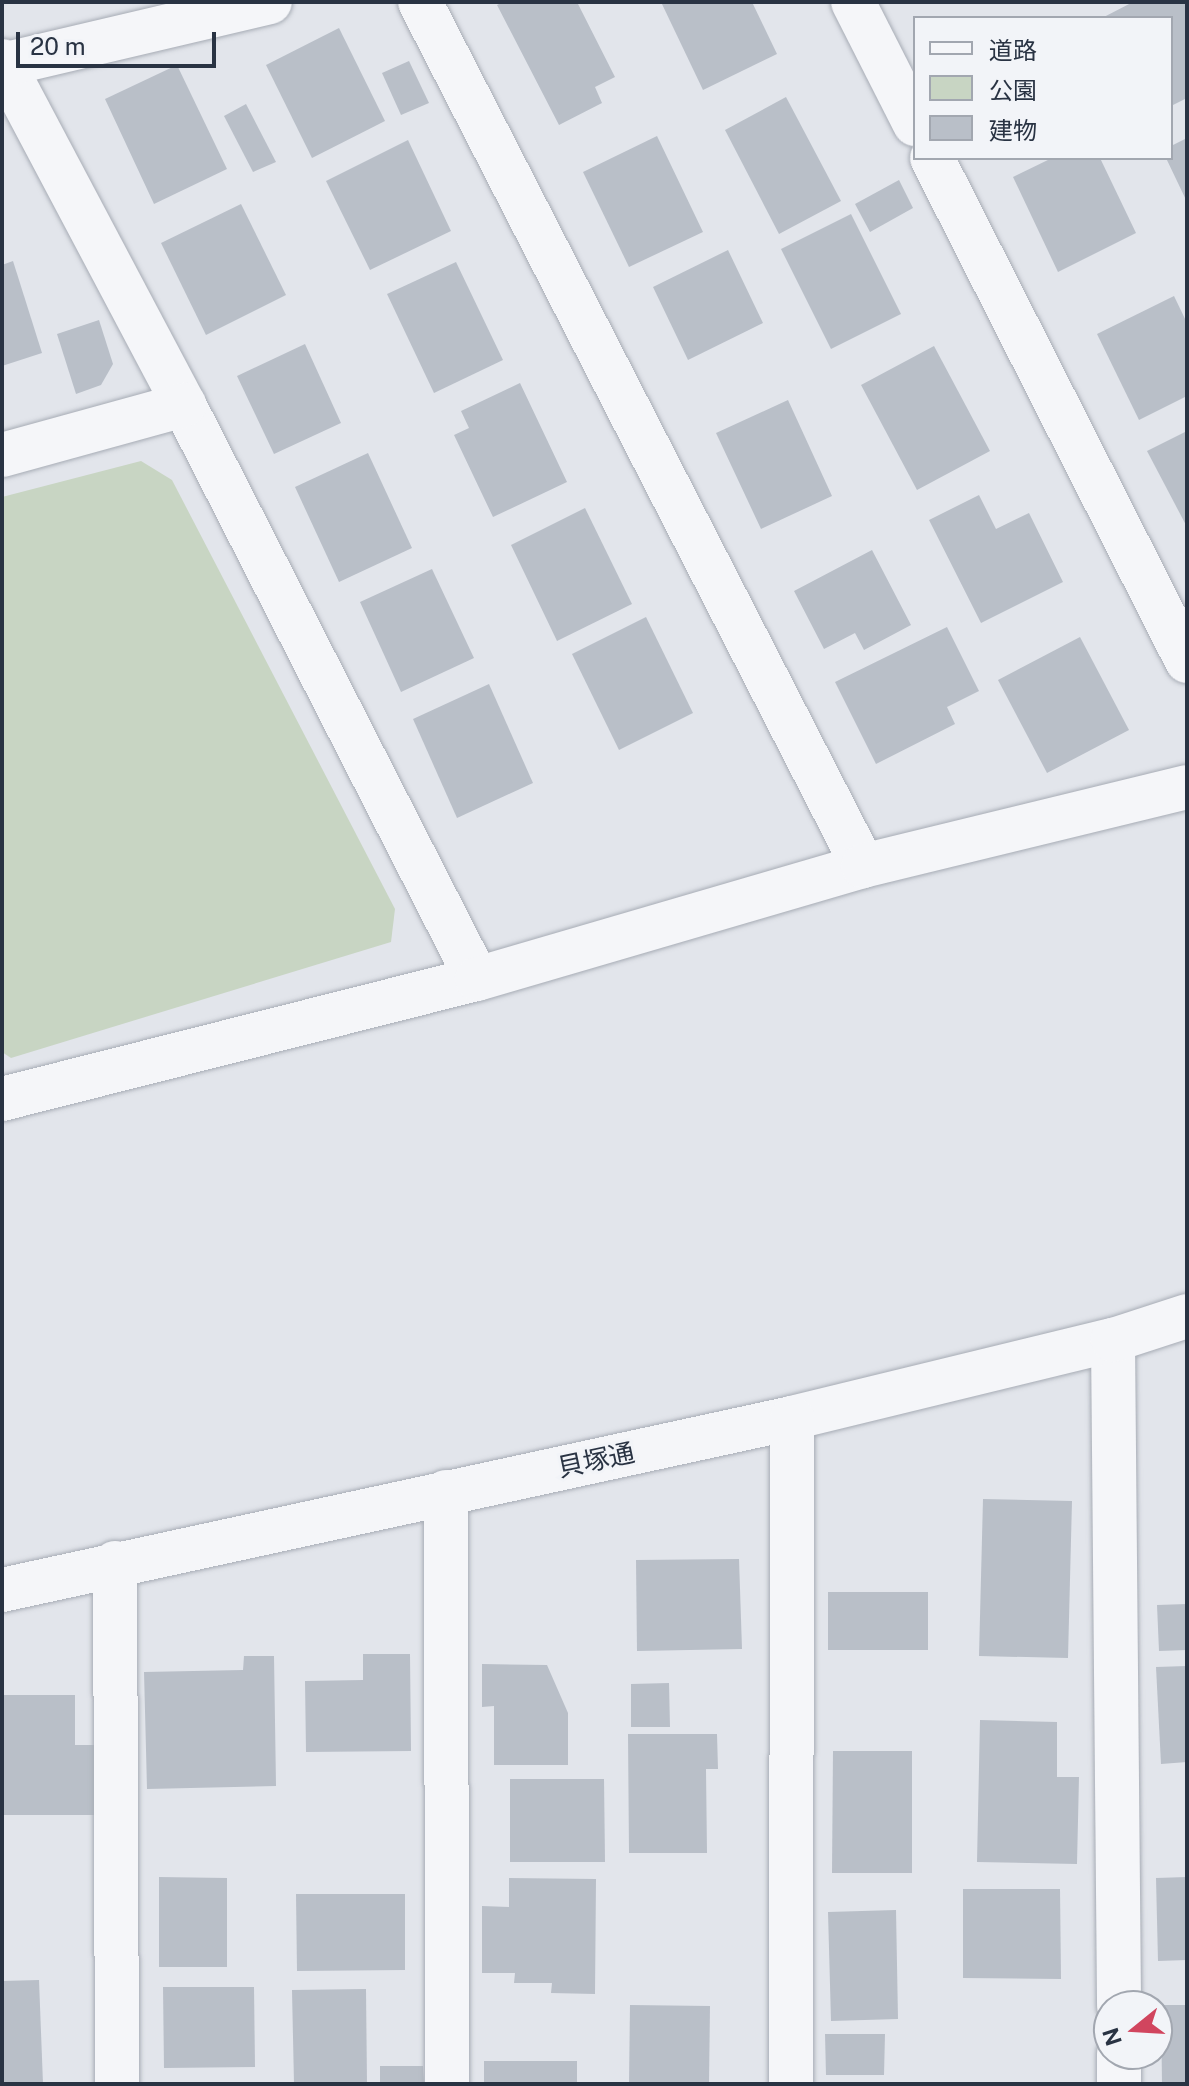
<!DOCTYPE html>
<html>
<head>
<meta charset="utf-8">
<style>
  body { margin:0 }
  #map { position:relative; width:1189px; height:2086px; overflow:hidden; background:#e2e5eb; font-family:"Public Sans","Noto Sans JP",sans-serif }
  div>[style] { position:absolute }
  .green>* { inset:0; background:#c8d5c3 }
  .building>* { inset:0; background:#b9bfc8 }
  .roads { filter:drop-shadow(0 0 2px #a7acb5) drop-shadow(0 0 2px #a7acb5) }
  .minor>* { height:44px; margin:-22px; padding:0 22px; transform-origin:22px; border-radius:22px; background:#f5f6f9 }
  span { translate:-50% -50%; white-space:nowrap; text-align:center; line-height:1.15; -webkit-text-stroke:6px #f2f4f8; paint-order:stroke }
  .street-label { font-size:26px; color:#293343 }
  .frame { position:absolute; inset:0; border:4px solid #293343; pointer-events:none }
  .legend { position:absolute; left:913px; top:16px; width:260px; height:144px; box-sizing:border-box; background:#f2f4f8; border:2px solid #a2a7b0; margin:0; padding:10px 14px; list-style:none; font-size:24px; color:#293343 }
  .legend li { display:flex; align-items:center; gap:16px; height:40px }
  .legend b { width:40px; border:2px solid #a2a7b0 }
  .north { position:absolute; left:1093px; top:1990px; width:80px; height:80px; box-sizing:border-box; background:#f2f4f8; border:2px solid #a2a7b0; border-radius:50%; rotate:252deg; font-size:22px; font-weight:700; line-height:32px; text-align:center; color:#293343 }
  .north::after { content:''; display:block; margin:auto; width:28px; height:36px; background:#d1455e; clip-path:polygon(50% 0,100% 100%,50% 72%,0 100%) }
  .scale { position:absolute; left:16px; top:32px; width:200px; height:36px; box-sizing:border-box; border:4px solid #293343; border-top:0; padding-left:10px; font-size:24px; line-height:28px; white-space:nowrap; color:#293343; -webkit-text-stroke:6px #f2f4f8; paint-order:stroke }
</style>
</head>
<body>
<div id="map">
  <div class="green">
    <div style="clip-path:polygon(141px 461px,172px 480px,395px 909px,391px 942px,11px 1058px,2px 1052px,2px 497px)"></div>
  </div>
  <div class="building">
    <div style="clip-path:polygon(503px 2px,577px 2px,615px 77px,595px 87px,602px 103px,559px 125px,497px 5px)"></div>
    <div style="clip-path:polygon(661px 2px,752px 2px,777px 54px,703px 90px)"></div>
    <div style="clip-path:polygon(1133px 2px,1187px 2px,1187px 98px,1171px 106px,1171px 18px,1102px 18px)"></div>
    <div style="clip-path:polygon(339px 28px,385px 121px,312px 158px,266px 65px)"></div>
    <div style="clip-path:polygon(409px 61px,429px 103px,401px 115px,382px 73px)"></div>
    <div style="clip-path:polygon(177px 65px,227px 169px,154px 204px,105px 99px)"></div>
    <div style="clip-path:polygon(786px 97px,841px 201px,779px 234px,725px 130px)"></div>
    <div style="clip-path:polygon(246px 104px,276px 162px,253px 172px,224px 116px)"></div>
    <div style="clip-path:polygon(657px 136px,703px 232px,629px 267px,583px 172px)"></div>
    <div style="clip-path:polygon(1187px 138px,1187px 202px,1166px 158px,1171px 158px,1171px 146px)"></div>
    <div style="clip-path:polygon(408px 140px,451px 231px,370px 270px,326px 181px)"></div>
    <div style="clip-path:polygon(1052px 158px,1100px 158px,1136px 233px,1058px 272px,1013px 177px)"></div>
    <div style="clip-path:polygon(899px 180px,913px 208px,870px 232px,855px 204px)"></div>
    <div style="clip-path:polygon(241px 204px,286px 295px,206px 335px,161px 243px)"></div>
    <div style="clip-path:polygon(851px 214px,901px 314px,831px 349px,781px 249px)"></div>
    <div style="clip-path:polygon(728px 250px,763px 323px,688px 360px,653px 287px)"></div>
    <div style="clip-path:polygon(13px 261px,42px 353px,2px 366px,2px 265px)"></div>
    <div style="clip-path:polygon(456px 262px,503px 360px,434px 393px,387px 294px)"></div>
    <div style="clip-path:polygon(1174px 296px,1187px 323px,1187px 396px,1139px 420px,1097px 334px)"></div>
    <div style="clip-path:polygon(99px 320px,113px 364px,101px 385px,76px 394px,57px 334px)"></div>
    <div style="clip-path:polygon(305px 344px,341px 423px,274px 454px,237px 376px)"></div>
    <div style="clip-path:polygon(934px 346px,990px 451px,917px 490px,861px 385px)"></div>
    <div style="clip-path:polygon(520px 383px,567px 482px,493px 517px,454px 435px,469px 428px,461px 411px)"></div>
    <div style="clip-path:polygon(788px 400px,832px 496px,761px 529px,716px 433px)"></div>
    <div style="clip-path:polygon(1187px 431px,1187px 527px,1147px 451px)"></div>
    <div style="clip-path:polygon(368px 453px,412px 548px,339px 582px,295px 487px)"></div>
    <div style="clip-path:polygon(979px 495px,996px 529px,1029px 513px,1063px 582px,981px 623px,929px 520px)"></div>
    <div style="clip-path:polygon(585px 508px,632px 604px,557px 641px,511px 545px)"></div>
    <div style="clip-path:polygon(872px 550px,911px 625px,864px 650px,855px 633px,824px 649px,794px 591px)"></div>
    <div style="clip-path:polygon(432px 569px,474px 658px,401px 692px,360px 602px)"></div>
    <div style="clip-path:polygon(646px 617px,693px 713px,619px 750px,572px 654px)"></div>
    <div style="clip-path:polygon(947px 627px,979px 691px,947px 707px,955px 724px,876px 764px,835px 682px)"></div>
    <div style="clip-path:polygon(1080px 637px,1129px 730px,1047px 773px,998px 680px)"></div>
    <div style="clip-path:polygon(489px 684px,533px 783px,457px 818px,413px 719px)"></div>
    <div style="clip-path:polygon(983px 1499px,1072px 1501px,1068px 1658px,979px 1656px)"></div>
    <div style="clip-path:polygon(739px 1559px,742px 1649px,637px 1651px,636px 1560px)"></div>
    <div style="clip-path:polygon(828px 1592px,928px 1592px,928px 1650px,828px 1650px)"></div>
    <div style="clip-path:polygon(1187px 1604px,1187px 1650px,1159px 1651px,1157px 1605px)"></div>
    <div style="clip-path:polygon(363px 1654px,410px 1654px,411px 1751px,306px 1752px,305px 1681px,363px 1680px)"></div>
    <div style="clip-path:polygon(244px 1656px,274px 1656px,276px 1786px,147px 1789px,144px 1672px,243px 1670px)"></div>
    <div style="clip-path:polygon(482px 1664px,547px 1665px,568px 1713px,568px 1765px,494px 1765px,494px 1706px,482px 1707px)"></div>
    <div style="clip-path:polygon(1187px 1666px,1187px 1762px,1161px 1764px,1156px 1667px)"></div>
    <div style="clip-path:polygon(669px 1683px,670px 1727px,631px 1727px,631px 1684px)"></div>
    <div style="clip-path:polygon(2px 1695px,75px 1695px,75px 1745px,97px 1745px,97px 1815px,2px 1815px)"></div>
    <div style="clip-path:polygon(980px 1720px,1057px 1722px,1057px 1777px,1079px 1777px,1077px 1864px,977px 1862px)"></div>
    <div style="clip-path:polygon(628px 1734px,717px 1734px,718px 1769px,706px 1769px,707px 1853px,629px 1853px)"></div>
    <div style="clip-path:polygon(833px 1751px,912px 1751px,912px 1873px,832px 1873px)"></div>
    <div style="clip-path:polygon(510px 1779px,604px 1779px,605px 1862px,510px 1862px)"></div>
    <div style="clip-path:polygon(159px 1877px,227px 1878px,227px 1967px,159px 1967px)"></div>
    <div style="clip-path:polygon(1187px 1877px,1187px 1960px,1158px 1961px,1156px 1878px)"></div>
    <div style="clip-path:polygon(509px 1878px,596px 1879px,595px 1994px,551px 1993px,552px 1983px,514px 1983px,515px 1973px,482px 1973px,482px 1906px,509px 1907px)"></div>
    <div style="clip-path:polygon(963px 1889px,1060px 1889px,1061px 1979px,963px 1978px)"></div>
    <div style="clip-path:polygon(296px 1894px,405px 1894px,405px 1970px,297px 1971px)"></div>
    <div style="clip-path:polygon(896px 1910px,898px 2019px,831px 2021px,828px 1912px)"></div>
    <div style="clip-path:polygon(39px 1980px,43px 2084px,2px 2084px,2px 1981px)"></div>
    <div style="clip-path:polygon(163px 1987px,254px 1987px,255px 2067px,164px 2068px)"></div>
    <div style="clip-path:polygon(366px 1989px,367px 2084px,294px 2084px,292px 1990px)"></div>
    <div style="clip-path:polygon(630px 2005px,710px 2006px,709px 2084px,629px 2084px)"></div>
    <div style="clip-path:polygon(1161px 2005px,1187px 2005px,1187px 2083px,1162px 2084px)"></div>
    <div style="clip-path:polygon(825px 2034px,885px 2034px,884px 2075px,826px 2075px)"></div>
    <div style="clip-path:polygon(484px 2061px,577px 2061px,577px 2084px,484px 2084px)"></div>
    <div style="clip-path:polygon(380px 2066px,423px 2066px,424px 2084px,380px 2084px)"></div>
  </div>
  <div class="roads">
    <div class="minor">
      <div style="left:420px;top:2px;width:971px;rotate:62.85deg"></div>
      <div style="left:853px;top:2px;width:137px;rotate:63.1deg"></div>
      <div style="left:2px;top:61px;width:389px;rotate:62.1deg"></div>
      <div style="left:184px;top:405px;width:644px;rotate:62.96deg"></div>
      <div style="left:2px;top:65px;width:275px;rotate:-13.2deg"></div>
      <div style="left:932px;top:158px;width:564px;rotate:63.12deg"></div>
      <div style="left:2px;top:455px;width:189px;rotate:-15.4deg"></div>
      <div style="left:2px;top:1099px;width:490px;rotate:-14.2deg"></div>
      <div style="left:477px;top:979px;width:402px;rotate:-16.3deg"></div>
      <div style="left:863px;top:866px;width:333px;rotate:-13.7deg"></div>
      <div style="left:1113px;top:1340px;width:666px;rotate:89.48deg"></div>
      <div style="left:446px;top:1492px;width:592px;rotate:89.9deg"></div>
      <div style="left:115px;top:1563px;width:521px;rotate:89.78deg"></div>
      <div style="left:2px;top:1590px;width:809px;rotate:-12.28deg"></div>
      <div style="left:792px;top:1418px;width:330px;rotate:-13.7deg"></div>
      <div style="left:1113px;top:1340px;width:78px;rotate:-18deg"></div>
      <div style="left:1119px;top:2054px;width:30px;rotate:90deg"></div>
      <div style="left:791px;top:2084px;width:666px;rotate:-89.91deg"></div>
    </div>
  </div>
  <div class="street-label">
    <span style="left:596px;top:1460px;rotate:-12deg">貝塚通</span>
  </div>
  <div class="frame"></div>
  <ul class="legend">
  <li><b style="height:10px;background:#f5f6f9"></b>道路</li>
  <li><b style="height:22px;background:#c8d5c3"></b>公園</li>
  <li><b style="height:22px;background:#b9bfc8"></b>建物</li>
  </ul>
  <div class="north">N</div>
  <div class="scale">20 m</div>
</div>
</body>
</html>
